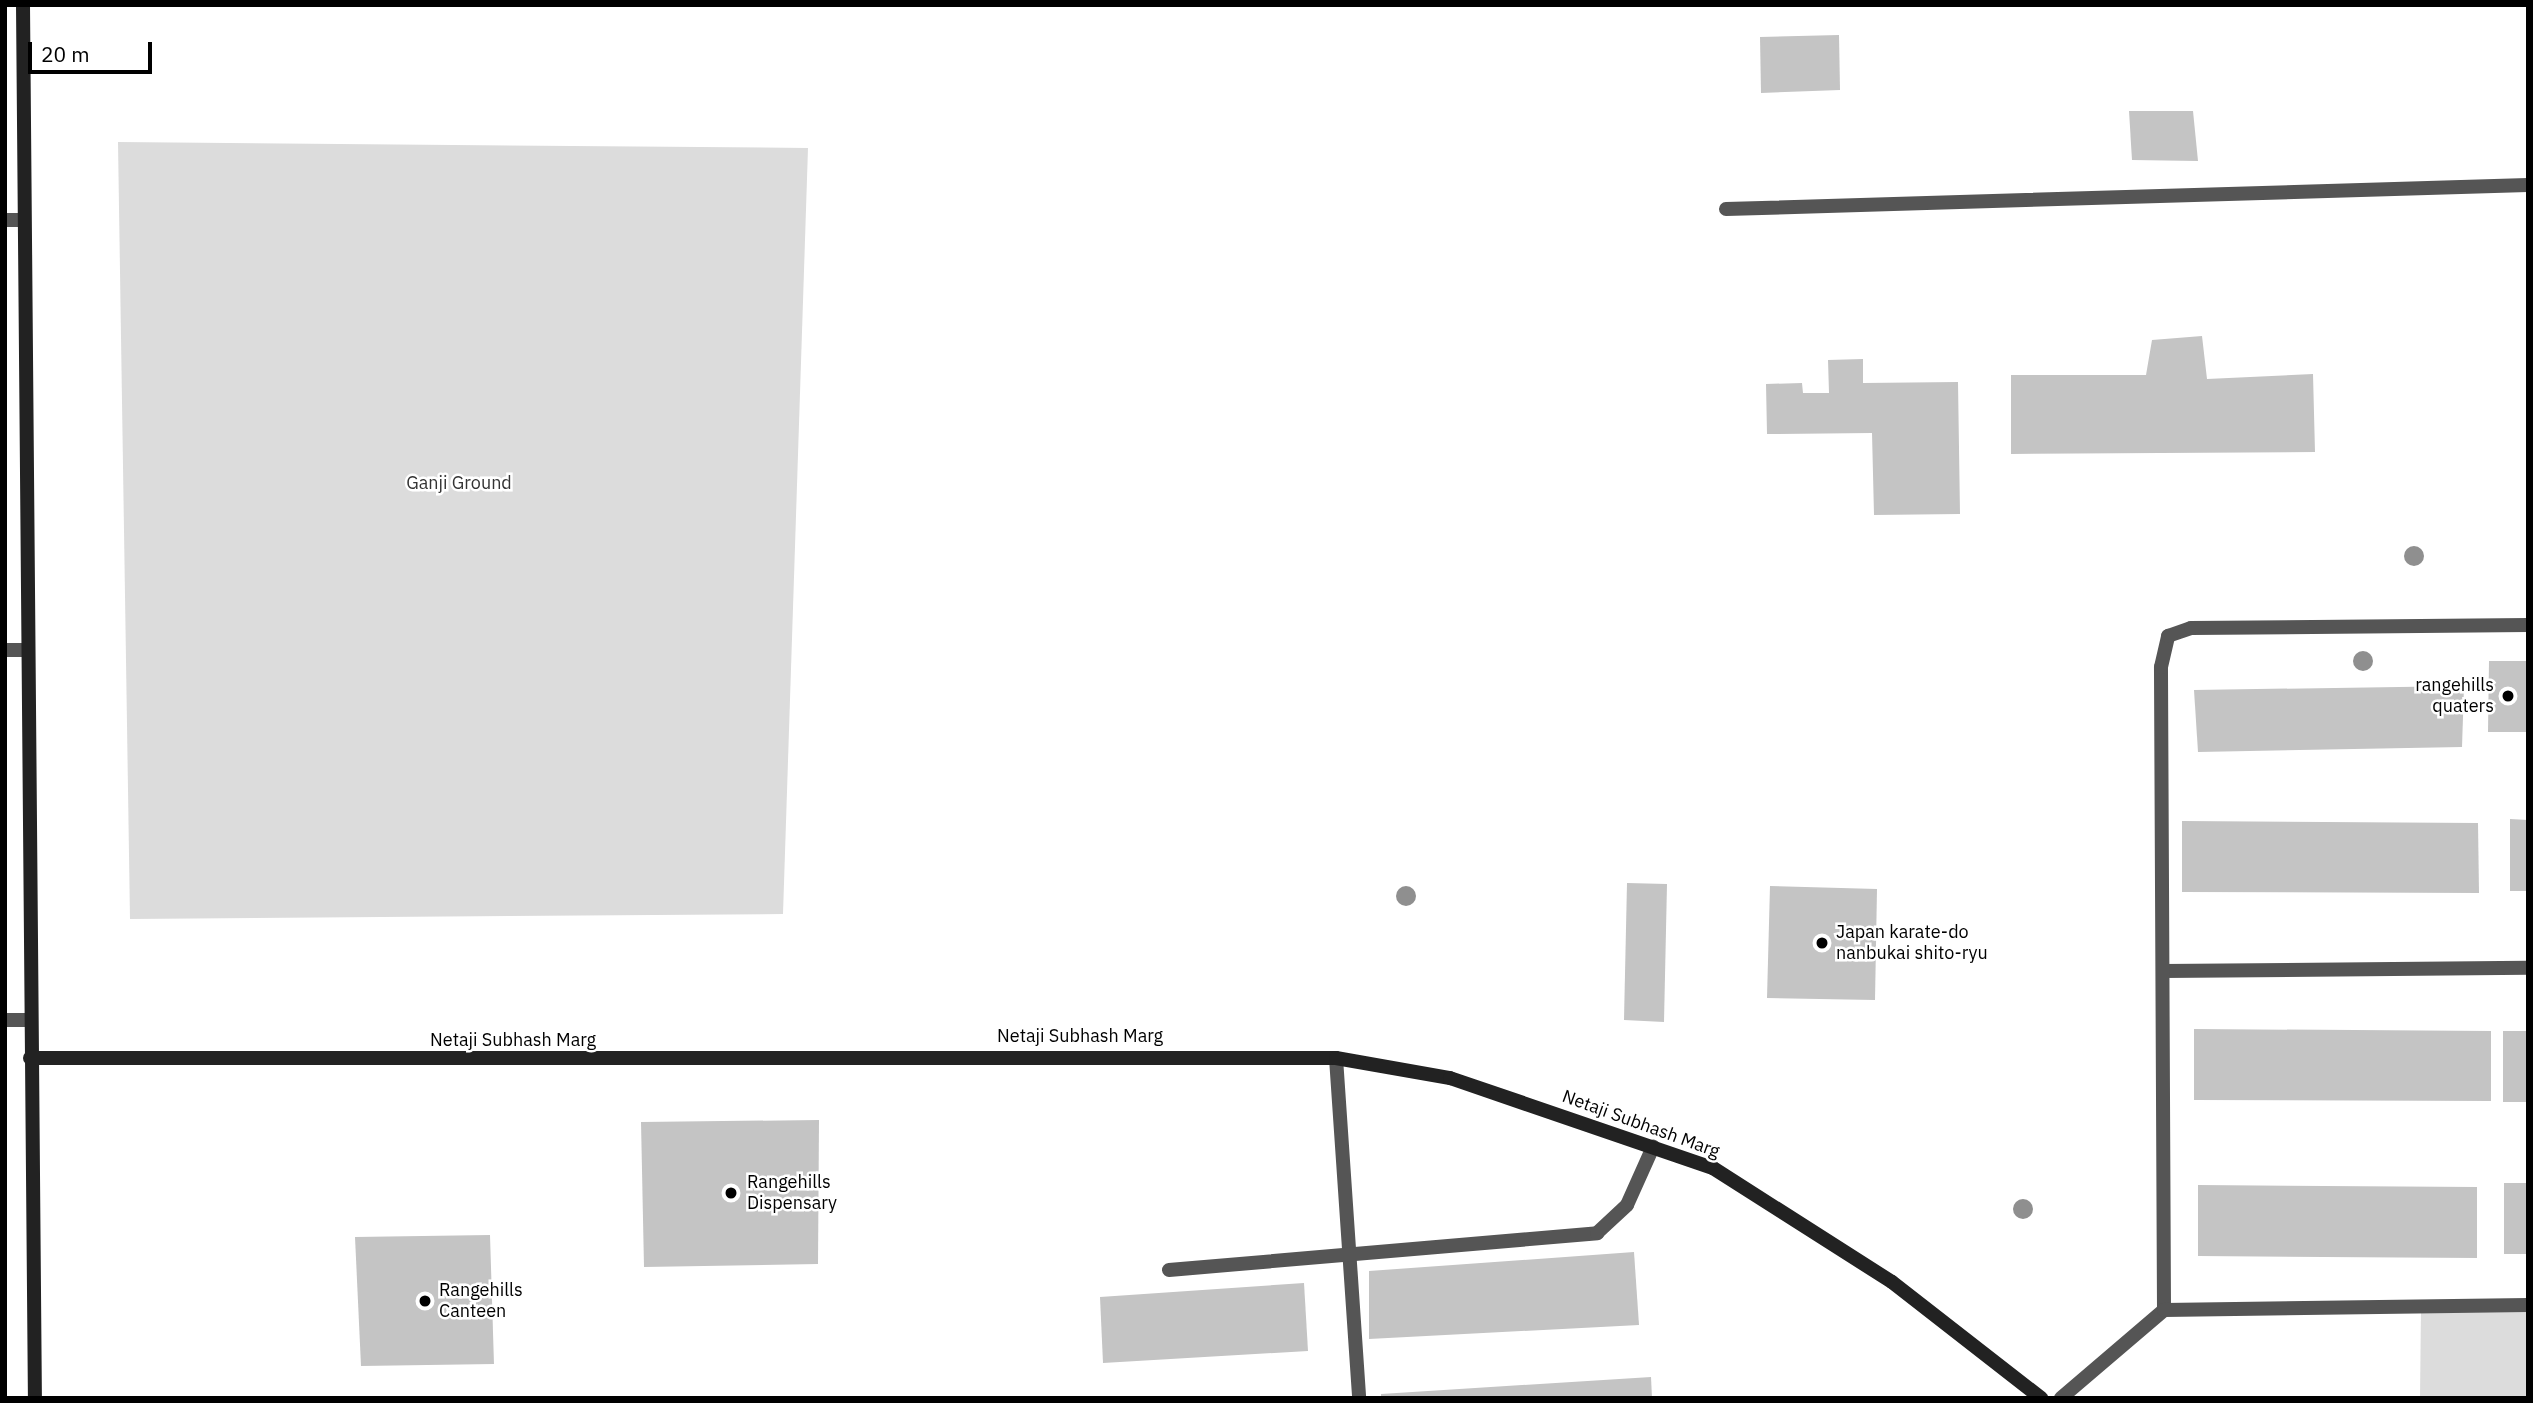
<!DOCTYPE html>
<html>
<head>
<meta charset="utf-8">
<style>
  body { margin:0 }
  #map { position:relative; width:2533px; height:1403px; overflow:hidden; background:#fff; font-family:"IBM Plex Sans",sans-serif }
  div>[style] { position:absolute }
  .green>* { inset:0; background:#dcdcdc }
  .building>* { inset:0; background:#c4c4c4 }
  .lane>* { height:14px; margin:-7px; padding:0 7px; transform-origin:7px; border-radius:7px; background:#555 }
  .street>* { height:14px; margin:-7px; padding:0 7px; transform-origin:7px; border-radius:7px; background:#555 }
  .secondary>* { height:14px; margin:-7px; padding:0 7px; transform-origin:7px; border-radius:7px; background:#222 }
  .trees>* { width:20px; height:20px; margin:-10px; border-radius:50%; background:#8f8f8f }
  .dots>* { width:19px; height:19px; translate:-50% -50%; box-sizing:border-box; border:4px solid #fff; border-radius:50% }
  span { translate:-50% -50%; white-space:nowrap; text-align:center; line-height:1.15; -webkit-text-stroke:5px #fff; paint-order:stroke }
  .park-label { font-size:18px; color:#333 }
  .poi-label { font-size:18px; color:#000 }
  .right { translate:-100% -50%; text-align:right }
  .left { translate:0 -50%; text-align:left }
  .street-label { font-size:18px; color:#000 }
  .frame { position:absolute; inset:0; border:7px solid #000; pointer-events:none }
  .scale { position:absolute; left:28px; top:42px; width:124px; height:32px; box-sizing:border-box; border:4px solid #000; border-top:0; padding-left:9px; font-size:21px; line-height:24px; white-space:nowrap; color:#000; -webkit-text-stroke:5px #fff; paint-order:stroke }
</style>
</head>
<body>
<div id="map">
  <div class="green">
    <div style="clip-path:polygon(118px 142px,808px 148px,783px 914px,130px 919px)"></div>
    <div style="clip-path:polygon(2528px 1305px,2528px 1398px,2420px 1398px,2421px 1307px)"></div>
  </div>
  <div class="building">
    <div style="clip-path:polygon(1839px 35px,1840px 90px,1761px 93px,1760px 37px)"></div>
    <div style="clip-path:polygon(2129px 111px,2193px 111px,2198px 161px,2132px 160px)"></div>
    <div style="clip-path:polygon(2202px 336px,2207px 379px,2313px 374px,2315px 452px,2011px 454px,2011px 375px,2146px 375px,2152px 340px)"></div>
    <div style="clip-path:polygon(1863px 359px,1863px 383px,1958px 382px,1960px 514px,1874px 515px,1872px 433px,1767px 434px,1766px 384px,1802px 383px,1803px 393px,1829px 393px,1828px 360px)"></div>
    <div style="clip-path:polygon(2489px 661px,2528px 661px,2528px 732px,2488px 732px)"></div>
    <div style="clip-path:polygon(2464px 686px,2462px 747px,2198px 752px,2194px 690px)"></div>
    <div style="clip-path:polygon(2510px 819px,2528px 820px,2528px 891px,2510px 891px)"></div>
    <div style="clip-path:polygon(2182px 821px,2478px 823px,2479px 893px,2182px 892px)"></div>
    <div style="clip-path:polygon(1627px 883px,1667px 884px,1664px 1022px,1624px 1020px)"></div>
    <div style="clip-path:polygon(1770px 886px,1877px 889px,1875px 1000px,1767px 998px)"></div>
    <div style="clip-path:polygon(2194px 1029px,2491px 1031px,2491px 1101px,2194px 1100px)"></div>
    <div style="clip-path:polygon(2503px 1031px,2528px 1031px,2528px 1102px,2503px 1102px)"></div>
    <div style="clip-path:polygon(819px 1120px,818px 1264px,644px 1267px,641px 1122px)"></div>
    <div style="clip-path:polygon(2504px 1183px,2528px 1183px,2528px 1254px,2504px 1254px)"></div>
    <div style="clip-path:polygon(2198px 1185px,2477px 1187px,2477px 1258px,2198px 1256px)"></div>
    <div style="clip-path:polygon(490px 1235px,494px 1364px,361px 1366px,355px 1237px)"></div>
    <div style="clip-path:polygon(1634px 1252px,1639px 1325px,1369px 1339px,1369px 1271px)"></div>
    <div style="clip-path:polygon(1304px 1283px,1308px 1351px,1103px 1363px,1100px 1297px)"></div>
    <div style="clip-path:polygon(1651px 1377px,1652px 1398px,1381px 1398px,1381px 1394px)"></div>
  </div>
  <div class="lane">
    <div style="left:5px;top:220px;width:19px"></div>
    <div style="left:5px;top:650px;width:23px"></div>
    <div style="left:2163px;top:971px;width:365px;rotate:-0.5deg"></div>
    <div style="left:5px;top:1020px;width:25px"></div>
    <div style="left:2164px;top:1310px;width:643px;rotate:-90.27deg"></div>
    <div style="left:2161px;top:667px;width:32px;rotate:-77deg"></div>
    <div style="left:2168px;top:636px;width:24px;rotate:-19deg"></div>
    <div style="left:2191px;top:628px;width:337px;rotate:-0.5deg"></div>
    <div style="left:2061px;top:1398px;width:135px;rotate:-40.5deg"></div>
    <div style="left:2164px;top:1310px;width:364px;rotate:-0.8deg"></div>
  </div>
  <div class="street">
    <div style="left:1726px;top:209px;width:802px;rotate:-1.71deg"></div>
    <div style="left:1336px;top:1058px;width:341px;rotate:86.1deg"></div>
    <div style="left:1169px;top:1270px;width:430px;rotate:-4.9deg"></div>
    <div style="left:1597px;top:1233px;width:41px;rotate:-43deg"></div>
    <div style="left:1627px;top:1205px;width:64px;rotate:-65.9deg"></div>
  </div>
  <div class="secondary">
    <div style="left:23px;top:5px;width:1393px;rotate:89.51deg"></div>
    <div style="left:30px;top:1058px;width:1306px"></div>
    <div style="left:1336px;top:1058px;width:116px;rotate:10deg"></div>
    <div style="left:1450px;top:1078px;width:278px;rotate:18.9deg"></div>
    <div style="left:1713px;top:1168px;width:212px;rotate:32.5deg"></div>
    <div style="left:1892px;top:1282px;width:189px;rotate:37.9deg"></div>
  </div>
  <div class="trees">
    <div style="left:2414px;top:556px"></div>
    <div style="left:2363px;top:661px"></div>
    <div style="left:1406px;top:896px"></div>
    <div style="left:2023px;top:1209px"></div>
  </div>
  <div class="dots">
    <div style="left:2508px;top:696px;background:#000"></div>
    <div style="left:1822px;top:943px;background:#000"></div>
    <div style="left:731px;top:1193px;background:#000"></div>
    <div style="left:425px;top:1301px;background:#000"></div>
  </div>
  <div class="park-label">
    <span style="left:459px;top:483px">Ganji Ground</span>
  </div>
  <div class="poi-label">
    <span class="right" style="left:2494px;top:696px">rangehills<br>quaters</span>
    <span class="left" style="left:1836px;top:943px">Japan karate-do<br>nanbukai shito-ryu</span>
    <span class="left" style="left:747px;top:1193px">Rangehills<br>Dispensary</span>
    <span class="left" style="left:439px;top:1301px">Rangehills<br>Canteen</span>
  </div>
  <div class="street-label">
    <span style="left:1080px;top:1036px">Netaji Subhash Marg</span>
    <span style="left:513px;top:1040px">Netaji Subhash Marg</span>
    <span style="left:1641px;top:1124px;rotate:20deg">Netaji Subhash Marg</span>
  </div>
  <div class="frame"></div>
  <div class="scale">20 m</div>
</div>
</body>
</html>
